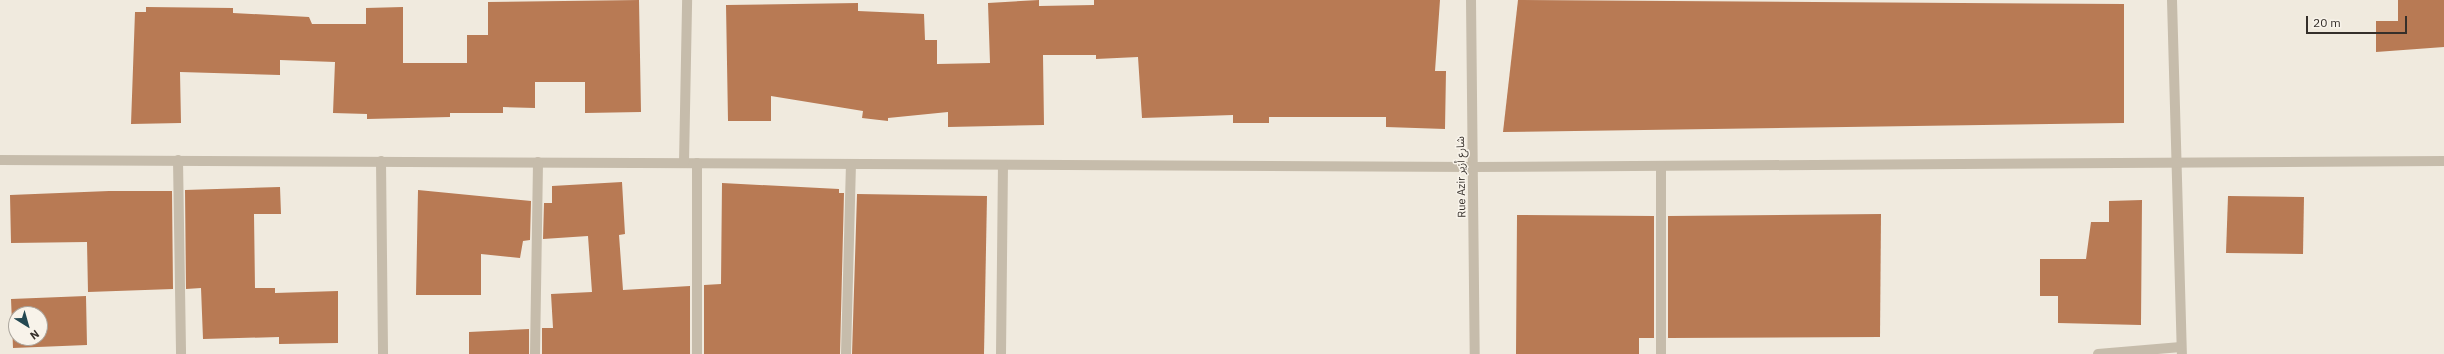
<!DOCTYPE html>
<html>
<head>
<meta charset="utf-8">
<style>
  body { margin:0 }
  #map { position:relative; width:2444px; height:354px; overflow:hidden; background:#f0eade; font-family:"IBM Plex Sans","Noto Sans Arabic",sans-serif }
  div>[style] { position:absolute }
  .building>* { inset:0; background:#b87a54 }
  .minor>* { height:10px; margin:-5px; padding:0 5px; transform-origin:5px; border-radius:5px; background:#c6bcab }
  span { translate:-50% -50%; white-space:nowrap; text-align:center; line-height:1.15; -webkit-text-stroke:3px #f8f3ea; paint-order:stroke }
  .street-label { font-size:11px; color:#352f2a }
  .north { position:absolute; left:8px; top:306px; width:40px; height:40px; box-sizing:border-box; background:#f8f3ea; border:1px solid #aaa59d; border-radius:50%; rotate:143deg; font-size:11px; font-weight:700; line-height:16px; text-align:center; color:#352f2a }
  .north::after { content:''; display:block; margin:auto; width:14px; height:18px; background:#244852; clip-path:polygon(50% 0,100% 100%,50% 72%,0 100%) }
  .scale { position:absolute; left:2306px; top:16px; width:101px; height:18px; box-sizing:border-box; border:2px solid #352f2a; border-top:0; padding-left:5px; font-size:12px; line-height:14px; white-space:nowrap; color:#352f2a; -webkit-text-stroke:3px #f8f3ea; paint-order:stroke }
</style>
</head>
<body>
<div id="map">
  <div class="building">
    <div style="clip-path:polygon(639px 0,641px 112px,585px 113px,585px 82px,535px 82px,535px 108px,503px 107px,503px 113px,450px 113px,450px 117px,367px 119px,367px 114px,333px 113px,335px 62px,280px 60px,280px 75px,180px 72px,181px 123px,131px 124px,135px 12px,146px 12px,146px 7px,233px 8px,233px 13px,309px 17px,312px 24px,366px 24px,366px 8px,403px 7px,403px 63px,467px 63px,467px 35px,488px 35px,488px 2px)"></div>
    <div style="clip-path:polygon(1039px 0,1039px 6px,1094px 5px,1094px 0,1440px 0,1435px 71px,1446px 71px,1445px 129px,1386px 127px,1386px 117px,1269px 117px,1269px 123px,1233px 123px,1233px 115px,1142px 118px,1138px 57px,1096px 59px,1096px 55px,1043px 55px,1044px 125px,948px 127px,948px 112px,888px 118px,888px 121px,862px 118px,863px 111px,771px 96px,771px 121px,728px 121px,726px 5px,858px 3px,858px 11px,924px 14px,925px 40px,937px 40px,937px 64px,990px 63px,988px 3px)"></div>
    <div style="clip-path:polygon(1518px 0,2124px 4px,2124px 123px,1503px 132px)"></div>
    <div style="clip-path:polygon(2398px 0,2444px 0,2444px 47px,2376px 52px,2376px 21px,2398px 21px)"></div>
    <div style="clip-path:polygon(622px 182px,625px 234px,619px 235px,623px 290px,690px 286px,690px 354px,542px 354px,542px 328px,553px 328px,551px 294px,592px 292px,588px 236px,543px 239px,544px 203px,552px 203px,552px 186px)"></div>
    <div style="clip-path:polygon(722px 183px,839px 189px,839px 193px,844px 193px,840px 354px,704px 354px,704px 285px,721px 284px)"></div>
    <div style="clip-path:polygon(280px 187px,281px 214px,254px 214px,255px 288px,275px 288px,275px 293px,338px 291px,338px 343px,279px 344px,279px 337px,203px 339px,201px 288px,186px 289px,185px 190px)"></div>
    <div style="clip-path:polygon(418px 190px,531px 201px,530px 240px,523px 241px,520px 258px,481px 254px,481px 295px,416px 295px)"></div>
    <div style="clip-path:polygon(109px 191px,172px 191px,173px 289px,88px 292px,87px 242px,11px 243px,10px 195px)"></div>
    <div style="clip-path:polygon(857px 194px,987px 196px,984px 354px,852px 354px)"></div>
    <div style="clip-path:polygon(2228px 196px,2304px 197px,2303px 254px,2226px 253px)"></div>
    <div style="clip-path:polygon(2142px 200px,2141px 325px,2058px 323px,2058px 296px,2040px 296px,2040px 259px,2086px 259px,2091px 222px,2109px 222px,2109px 201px)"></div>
    <div style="clip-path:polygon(1881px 214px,1880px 337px,1668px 338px,1668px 216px)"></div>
    <div style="clip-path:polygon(1517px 215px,1654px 216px,1654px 338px,1639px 338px,1639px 354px,1516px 354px)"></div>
    <div style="clip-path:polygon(evenodd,86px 296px,87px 345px,13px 348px,11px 299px,86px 296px,16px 314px,40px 314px,40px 338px,16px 338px,16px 314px)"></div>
    <div style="clip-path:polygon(529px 329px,529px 354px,469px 354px,469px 332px)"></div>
  </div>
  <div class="minor">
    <div style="left:1471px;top:0;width:354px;rotate:89.4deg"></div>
    <div style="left:2172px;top:0;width:354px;rotate:88.4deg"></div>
    <div style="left:0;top:160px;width:1473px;rotate:0.27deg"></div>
    <div style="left:1473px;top:167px;width:971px;rotate:-0.35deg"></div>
    <div style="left:178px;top:160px;width:194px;rotate:89.1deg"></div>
    <div style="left:381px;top:161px;width:193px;rotate:89.4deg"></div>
    <div style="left:684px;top:163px;width:163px;rotate:-88.9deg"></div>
    <div style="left:1661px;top:166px;width:188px;rotate:90deg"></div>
    <div style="left:535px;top:354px;width:192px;rotate:-89.1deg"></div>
    <div style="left:697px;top:354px;width:191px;rotate:-90deg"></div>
    <div style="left:846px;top:354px;width:190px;rotate:-88.5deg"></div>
    <div style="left:1001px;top:354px;width:189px;rotate:-89.4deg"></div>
    <div style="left:2098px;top:354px;width:83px;rotate:-4.8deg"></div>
  </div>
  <div class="street-label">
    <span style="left:1461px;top:177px;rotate:-91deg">Rue Azir شارع أزير</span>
  </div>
  <div class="north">N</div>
  <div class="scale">20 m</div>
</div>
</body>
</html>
